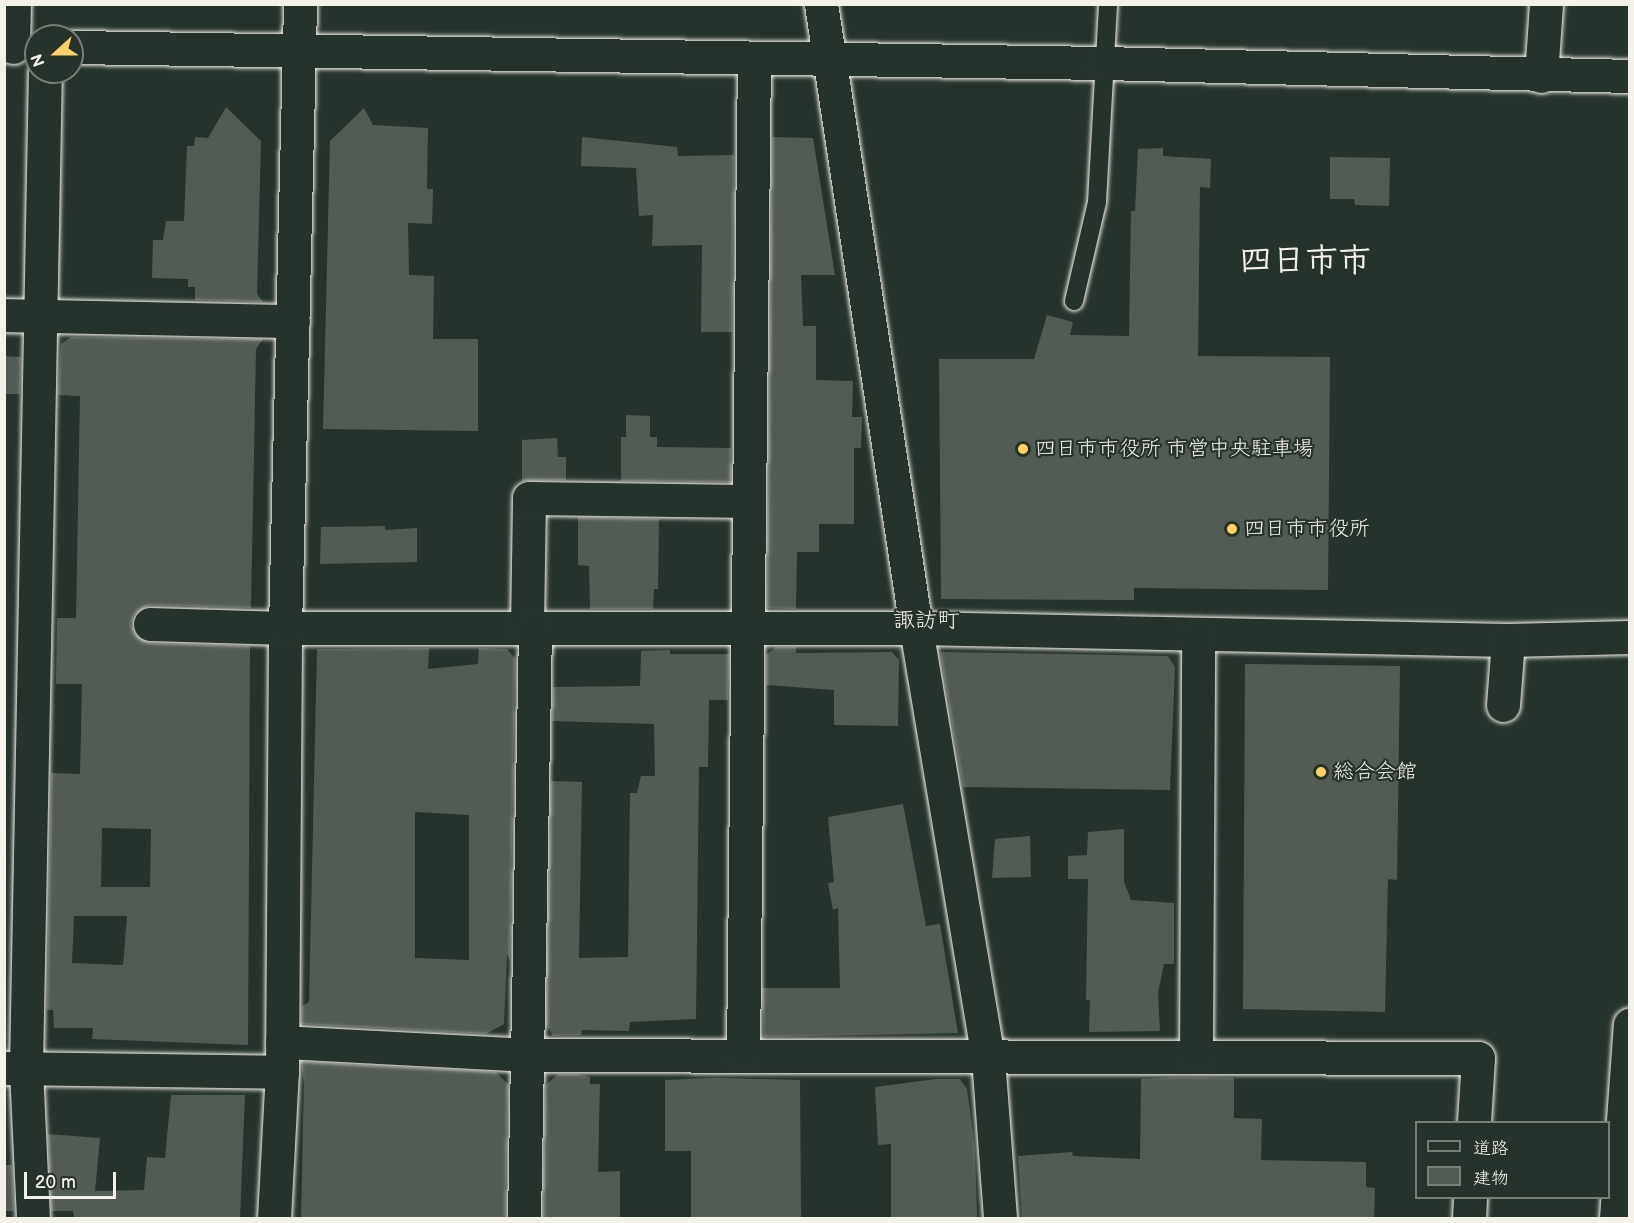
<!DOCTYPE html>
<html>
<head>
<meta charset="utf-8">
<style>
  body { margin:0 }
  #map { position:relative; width:1634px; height:1223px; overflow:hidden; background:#26332d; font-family:"Balsamiq Sans","Klee One",sans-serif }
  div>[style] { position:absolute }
  .building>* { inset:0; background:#525c55 }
  .roads { filter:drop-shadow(0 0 2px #f4f1e8) drop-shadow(0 0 2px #f4f1e8) }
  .service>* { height:18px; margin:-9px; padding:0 9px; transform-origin:9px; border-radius:9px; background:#26332d }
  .minor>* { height:33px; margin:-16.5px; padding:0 16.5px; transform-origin:16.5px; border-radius:16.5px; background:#26332d }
  .tertiary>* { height:33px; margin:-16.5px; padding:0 16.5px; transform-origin:16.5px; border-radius:16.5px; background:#26332d }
  .dots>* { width:16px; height:16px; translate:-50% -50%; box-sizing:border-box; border:3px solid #26332d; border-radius:50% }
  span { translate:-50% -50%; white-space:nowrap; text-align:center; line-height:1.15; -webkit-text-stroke:4.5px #26332d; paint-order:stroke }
  .poi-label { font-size:21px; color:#f4f1e8 }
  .left { translate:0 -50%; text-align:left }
  .neighbourhood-label { font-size:22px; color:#f4f1e8 }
  .town-label { font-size:33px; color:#f4f1e8; font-weight:700 }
  .frame { position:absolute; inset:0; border:6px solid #f4f1e8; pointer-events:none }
  .legend { position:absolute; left:1415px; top:1121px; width:195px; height:78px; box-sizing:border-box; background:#26332d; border:2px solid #787f78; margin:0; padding:8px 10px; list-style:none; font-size:18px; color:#f4f1e8 }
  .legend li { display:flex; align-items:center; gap:12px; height:30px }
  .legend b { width:30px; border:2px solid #787f78 }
  .north { position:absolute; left:24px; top:24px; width:60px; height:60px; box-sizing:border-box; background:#26332d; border:2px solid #787f78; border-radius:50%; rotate:249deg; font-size:16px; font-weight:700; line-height:24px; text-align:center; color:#f4f1e8 }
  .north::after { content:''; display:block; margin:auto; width:21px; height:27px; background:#ffd166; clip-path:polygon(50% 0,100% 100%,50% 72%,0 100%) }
  .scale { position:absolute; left:24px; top:1172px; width:92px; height:27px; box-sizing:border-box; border:3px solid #f4f1e8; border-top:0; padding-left:8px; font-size:18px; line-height:21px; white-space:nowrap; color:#f4f1e8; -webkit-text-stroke:4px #26332d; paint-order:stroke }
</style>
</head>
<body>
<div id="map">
  <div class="building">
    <div style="clip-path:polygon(226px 107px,261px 141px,257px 294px,263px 302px,195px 300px,195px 287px,188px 287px,188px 279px,152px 278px,153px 240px,163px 240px,166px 221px,184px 221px,187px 146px,194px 146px,195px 137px,208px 138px)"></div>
    <div style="clip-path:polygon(364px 108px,373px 125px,428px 128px,427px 189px,433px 189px,432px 224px,408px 223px,409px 275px,434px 276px,433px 339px,478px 339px,478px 431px,323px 429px,330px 141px)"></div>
    <div style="clip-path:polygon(582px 137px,677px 147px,678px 156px,734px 155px,732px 332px,701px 332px,702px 245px,652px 246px,653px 215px,639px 216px,636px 168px,581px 166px)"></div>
    <div style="clip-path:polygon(772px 137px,813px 138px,835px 275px,801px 275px,803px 326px,816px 326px,816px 380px,853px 381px,852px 417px,862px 417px,861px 448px,854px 448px,854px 524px,819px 524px,819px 552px,797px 552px,796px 609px,767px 608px)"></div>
    <div style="clip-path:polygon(1163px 148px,1163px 156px,1211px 159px,1210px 188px,1200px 187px,1198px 356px,1330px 357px,1328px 590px,1134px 588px,1134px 600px,941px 599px,939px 359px,1034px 359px,1047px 315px,1073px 322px,1070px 335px,1129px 336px,1131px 211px,1135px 211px,1138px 149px)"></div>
    <div style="clip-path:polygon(1330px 157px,1390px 158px,1389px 206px,1355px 205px,1354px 199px,1330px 199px)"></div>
    <div style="clip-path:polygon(evenodd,71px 337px,263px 339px,256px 349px,251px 608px,150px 605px,134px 614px,131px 624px,134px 633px,149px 643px,250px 646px,248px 1045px,92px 1039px,93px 1028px,54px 1028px,53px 1010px,47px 1010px,51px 773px,80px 774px,82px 684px,56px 684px,57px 618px,76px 618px,80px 396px,58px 395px,61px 344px,71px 337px,102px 828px,151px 829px,150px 887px,101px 887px,102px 828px,71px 337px,74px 916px,127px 916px,123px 965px,72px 963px,74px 916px)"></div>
    <div style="clip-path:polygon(4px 356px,21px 357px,20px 394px,4px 394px)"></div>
    <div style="clip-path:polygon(626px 415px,650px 416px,650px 437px,657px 437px,657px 447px,731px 448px,731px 482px,621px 481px,621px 437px,626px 437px)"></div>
    <div style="clip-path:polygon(557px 438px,558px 457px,566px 457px,566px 480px,522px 481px,522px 440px)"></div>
    <div style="clip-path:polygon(578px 517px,659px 519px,658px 589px,654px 589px,653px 609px,590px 609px,589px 566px,578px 565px)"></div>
    <div style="clip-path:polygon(385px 526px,385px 530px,417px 528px,417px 562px,320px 564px,321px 527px)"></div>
    <div style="clip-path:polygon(776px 647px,796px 647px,796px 653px,892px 652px,899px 660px,898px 726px,834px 725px,834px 690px,766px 685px,766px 655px)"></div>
    <div style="clip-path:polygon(evenodd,429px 648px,428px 669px,478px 664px,479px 648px,507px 649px,515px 658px,510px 960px,507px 954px,504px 1024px,486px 1034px,301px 1024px,302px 1006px,309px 1002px,317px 649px,429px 648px,415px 812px,469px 815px,469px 960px,415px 958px,415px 812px)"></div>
    <div style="clip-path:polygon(670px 650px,670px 654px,729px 654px,728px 700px,709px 700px,708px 767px,699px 767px,696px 1019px,630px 1022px,629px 1031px,582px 1030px,581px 1035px,553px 1036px,546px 1024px,551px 781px,582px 782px,579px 958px,628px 957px,630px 793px,637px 793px,641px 776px,655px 776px,654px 724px,552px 721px,553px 687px,640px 686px,641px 651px)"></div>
    <div style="clip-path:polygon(940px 652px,1168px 656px,1175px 667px,1170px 790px,963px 787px)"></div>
    <div style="clip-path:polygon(1245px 664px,1400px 666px,1397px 880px,1388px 879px,1385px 1012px,1243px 1009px)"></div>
    <div style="clip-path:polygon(903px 804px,926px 926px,940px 924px,958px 1033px,764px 1037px,762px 988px,840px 988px,838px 908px,833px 910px,828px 883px,834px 882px,828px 817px)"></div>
    <div style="clip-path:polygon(1124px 829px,1124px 882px,1131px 900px,1174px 903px,1174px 964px,1164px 964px,1158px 993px,1160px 1031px,1089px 1032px,1090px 1000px,1086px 1000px,1088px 879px,1068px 879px,1068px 856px,1087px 855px,1088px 832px)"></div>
    <div style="clip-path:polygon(1030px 836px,1031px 877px,992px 878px,995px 839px)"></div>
    <div style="clip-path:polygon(301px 1062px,496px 1072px,508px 1084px,505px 1218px,301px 1218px,304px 1084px)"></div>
    <div style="clip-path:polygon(558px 1074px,579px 1074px,590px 1077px,590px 1084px,600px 1084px,598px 1172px,620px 1171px,620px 1218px,543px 1218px,545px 1086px)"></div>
    <div style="clip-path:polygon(1180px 1077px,1234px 1078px,1234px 1118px,1262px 1119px,1261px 1160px,1366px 1162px,1366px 1187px,1375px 1188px,1374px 1218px,1022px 1218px,1018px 1156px,1072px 1152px,1073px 1156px,1140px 1159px,1141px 1079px)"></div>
    <div style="clip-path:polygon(715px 1078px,800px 1080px,801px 1218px,691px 1218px,691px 1151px,665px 1151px,665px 1080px)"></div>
    <div style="clip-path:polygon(936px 1079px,960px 1079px,967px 1089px,975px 1149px,977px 1218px,891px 1218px,891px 1144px,878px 1145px,875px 1087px)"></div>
    <div style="clip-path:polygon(171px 1095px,245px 1095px,240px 1218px,74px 1218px,73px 1211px,51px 1211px,48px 1134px,100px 1138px,95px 1191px,144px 1190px,147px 1157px,165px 1158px)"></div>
    <div style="clip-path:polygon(4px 1165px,12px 1165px,14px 1211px,4px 1211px)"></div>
  </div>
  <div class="roads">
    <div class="service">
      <div style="left:1074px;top:301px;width:102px;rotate:-76.9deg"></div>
      <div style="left:1097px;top:202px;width:198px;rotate:-86.8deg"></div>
    </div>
    <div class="minor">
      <div style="left:821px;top:4px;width:631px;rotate:81.34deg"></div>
      <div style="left:916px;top:628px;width:436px;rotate:80.5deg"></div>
      <div style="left:988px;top:1058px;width:160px;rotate:85.7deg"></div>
      <div style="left:1541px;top:76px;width:72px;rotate:-86deg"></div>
      <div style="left:4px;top:315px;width:289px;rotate:1.2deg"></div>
      <div style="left:150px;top:624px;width:135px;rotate:1.7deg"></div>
      <div style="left:285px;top:628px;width:631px"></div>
      <div style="left:916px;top:628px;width:592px;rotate:1.16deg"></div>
      <div style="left:1508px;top:640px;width:122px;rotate:-1.4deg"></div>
      <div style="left:527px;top:627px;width:129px;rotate:-89.1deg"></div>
      <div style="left:529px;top:498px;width:220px;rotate:0.8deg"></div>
      <div style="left:282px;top:1042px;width:246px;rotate:3deg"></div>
      <div style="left:528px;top:1055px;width:950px;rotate:0.18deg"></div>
      <div style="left:1478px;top:1058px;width:64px;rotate:93.6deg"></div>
      <div style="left:743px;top:1055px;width:996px;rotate:-89.37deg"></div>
      <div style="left:1196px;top:1056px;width:421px;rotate:-89.7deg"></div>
      <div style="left:4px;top:1068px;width:278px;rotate:0.8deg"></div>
      <div style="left:33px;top:1218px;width:151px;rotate:-92.7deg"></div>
      <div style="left:26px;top:1067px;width:995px;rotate:-88.91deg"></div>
      <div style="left:524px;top:1218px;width:590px;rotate:-88.93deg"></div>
      <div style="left:1469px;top:1218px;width:20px;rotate:-87deg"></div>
    </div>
    <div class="tertiary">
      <div style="left:13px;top:47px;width:43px;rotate:-88.7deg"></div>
      <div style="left:72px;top:47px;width:1031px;rotate:0.89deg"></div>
      <div style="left:1103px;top:63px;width:527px;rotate:1.41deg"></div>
      <div style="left:1503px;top:705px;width:65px;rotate:-85.6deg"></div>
      <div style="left:274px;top:1218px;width:146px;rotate:-86.9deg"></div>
      <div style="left:282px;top:1072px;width:444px;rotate:-89.6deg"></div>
      <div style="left:285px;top:628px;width:624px;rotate:-88.62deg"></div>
      <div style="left:1616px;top:1218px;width:194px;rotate:-85.9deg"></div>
    </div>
  </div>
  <div class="dots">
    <div style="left:1023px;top:449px;background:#ffd166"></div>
    <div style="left:1232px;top:529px;background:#ffd166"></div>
    <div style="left:1321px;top:772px;background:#ffd166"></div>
  </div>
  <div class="poi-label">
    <span class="left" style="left:1035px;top:449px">四日市市役所 市営中央駐車場</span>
    <span class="left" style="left:1244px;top:529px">四日市市役所</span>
    <span class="left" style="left:1333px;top:772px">総合会館</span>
  </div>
  <div class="neighbourhood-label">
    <span style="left:926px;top:621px">諏訪町</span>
  </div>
  <div class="town-label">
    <span style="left:1305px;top:262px">四日市市</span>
  </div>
  <div class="frame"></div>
  <ul class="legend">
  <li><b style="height:8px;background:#26332d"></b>道路</li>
  <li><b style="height:16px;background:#525c55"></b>建物</li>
  </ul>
  <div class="north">N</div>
  <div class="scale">20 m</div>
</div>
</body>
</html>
